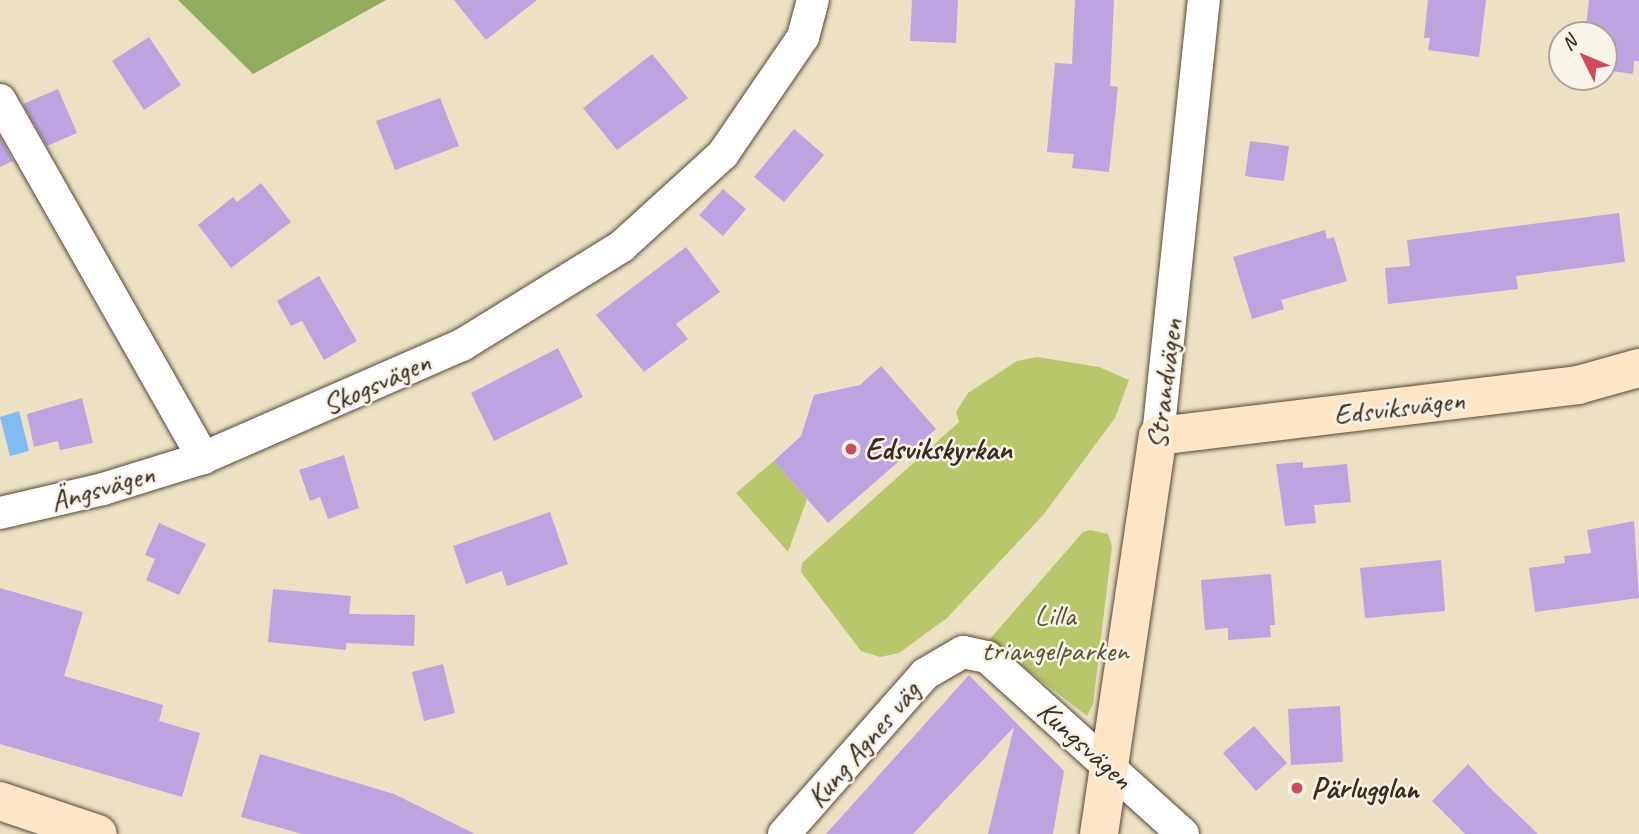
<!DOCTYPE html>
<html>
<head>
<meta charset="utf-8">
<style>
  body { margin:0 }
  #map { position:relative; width:1639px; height:834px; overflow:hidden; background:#ece2c3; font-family:Caveat,sans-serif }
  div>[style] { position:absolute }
  .green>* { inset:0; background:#b7c769 }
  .forest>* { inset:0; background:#91ac5d }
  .water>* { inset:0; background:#80bbf2 }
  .building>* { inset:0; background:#bca4e1 }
  .roads { filter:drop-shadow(0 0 2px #564637) drop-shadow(0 0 2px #564637) }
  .street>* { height:32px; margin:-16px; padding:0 16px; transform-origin:16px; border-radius:16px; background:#fff }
  .secondary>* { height:38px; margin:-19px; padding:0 19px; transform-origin:19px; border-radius:19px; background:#fee5c5 }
  .dots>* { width:19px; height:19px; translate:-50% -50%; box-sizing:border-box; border:4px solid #f7f3e8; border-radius:50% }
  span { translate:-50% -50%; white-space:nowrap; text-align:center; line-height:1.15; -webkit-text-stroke:5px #f7f3e8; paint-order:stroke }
  .street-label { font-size:30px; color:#3b2a1e }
  .poi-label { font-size:30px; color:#3b2a1e; font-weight:700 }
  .left { translate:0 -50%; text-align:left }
  .park-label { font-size:30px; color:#5a5131 }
  .north { position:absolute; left:1548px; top:21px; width:70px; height:70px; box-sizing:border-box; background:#f7f3e8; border:2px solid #aca397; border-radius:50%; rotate:313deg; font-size:19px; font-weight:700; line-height:28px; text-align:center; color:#3b2a1e }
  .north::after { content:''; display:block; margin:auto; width:24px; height:32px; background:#d1495b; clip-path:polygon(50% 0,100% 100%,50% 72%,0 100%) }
</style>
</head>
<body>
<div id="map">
  <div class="green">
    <div style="clip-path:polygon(1037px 357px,1099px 367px,1129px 380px,1115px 418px,1044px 514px,947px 618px,899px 653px,880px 657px,861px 651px,801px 572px,802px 563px,959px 422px,956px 412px,968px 393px,1017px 361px)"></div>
    <div style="clip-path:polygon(774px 461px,807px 499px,788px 552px,736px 493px)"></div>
    <div style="clip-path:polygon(1090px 530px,1108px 534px,1112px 546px,1093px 704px,1087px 716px,989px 640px,1083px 532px)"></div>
  </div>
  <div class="forest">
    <div style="clip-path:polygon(178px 0,386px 0,253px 74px)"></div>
  </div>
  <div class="water">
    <div style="clip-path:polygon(19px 411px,29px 451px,10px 456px,0 417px)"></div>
  </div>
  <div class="building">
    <div style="clip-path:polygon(454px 0,537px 0,486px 40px)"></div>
    <div style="clip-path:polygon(912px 0,958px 0,956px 43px,910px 41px)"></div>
    <div style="clip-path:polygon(1075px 0,1114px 0,1110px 86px,1118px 87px,1109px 172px,1072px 168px,1074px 154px,1047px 152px,1055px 63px,1072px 64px)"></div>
    <div style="clip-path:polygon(1428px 0,1486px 0,1479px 57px,1428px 50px,1430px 38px,1424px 38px)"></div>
    <div style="clip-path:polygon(1589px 0,1639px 0,1639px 61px,1634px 61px,1633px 74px,1604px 70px,1604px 35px,1585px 35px)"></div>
    <div style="clip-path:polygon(149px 37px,181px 85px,144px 110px,112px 61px)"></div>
    <div style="clip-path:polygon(652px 54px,688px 98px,617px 150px,583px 108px)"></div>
    <div style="clip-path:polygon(58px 89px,77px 133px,47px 146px,23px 104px)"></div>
    <div style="clip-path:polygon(440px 98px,459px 146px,395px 170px,376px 121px)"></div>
    <div style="clip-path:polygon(794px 129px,824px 155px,784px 202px,754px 177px)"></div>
    <div style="clip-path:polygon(0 137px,13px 161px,0 167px)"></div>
    <div style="clip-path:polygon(1250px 141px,1289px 146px,1284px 181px,1245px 176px)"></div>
    <div style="clip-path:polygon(261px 183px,291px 222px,231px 268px,198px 225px,233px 197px,237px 202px)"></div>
    <div style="clip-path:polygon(723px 189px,746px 209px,723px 236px,699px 215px)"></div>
    <div style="clip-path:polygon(1619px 213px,1625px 262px,1516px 276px,1518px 289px,1388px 304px,1385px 268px,1410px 266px,1407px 240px)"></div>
    <div style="clip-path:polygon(1325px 230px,1327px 239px,1334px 237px,1347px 281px,1281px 300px,1284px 309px,1252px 319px,1233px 257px)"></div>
    <div style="clip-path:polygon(686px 247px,720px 292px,676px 324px,688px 339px,644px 372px,596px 315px)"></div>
    <div style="clip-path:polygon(319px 276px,357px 341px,324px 360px,302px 321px,291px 326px,277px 301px)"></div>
    <div style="clip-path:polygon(558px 348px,583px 397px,494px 441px,471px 393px)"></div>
    <div style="clip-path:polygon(881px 366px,936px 429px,828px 523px,774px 461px,801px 436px,814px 395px,860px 385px)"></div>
    <div style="clip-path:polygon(82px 398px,93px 443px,60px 450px,58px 441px,34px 447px,27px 414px)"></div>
    <div style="clip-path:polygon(344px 455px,359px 508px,328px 519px,320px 497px,310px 501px,299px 470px)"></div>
    <div style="clip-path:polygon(1303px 462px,1303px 468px,1347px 464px,1351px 502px,1314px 505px,1316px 523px,1285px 526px,1276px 464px)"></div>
    <div style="clip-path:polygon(550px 512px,568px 564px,507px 586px,502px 571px,466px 584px,453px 546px)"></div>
    <div style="clip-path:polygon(1634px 521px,1639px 598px,1535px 612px,1529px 568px,1565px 563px,1564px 556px,1591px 553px,1587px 530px)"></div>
    <div style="clip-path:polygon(159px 523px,206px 544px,179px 595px,146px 580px,155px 559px,145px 555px)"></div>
    <div style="clip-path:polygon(1441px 560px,1445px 611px,1365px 618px,1360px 568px)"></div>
    <div style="clip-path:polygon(1271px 574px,1275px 625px,1270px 625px,1271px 637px,1228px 640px,1228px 628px,1205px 630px,1201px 580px)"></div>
    <div style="clip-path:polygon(0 588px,83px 612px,64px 676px,163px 705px,159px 721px,200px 733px,182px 797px,0 744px)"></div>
    <div style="clip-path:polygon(273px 589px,351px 596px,349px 614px,415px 615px,414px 646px,346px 643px,346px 650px,268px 642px)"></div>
    <div style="clip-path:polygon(443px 664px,455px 713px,424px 721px,412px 672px)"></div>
    <div style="clip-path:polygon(969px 675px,1064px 771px,1053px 834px,988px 834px,1014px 727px,913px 834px,826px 834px)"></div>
    <div style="clip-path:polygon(1340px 706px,1343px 762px,1291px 765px,1288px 709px)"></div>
    <div style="clip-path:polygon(1254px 726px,1287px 763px,1256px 791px,1223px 753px)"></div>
    <div style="clip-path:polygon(260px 754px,394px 794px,475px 834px,302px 834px,241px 817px)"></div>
    <div style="clip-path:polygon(1468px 764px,1491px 789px,1538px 834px,1465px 834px,1432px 801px)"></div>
  </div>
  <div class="roads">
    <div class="street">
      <div style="left:0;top:100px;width:412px;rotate:60.4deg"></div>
      <div style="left:203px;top:458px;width:283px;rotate:-23.6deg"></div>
      <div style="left:462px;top:345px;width:188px;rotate:-31.7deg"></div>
      <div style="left:622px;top:246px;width:137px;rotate:-42.3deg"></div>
      <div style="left:723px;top:154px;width:142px;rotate:-55.6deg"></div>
      <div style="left:803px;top:37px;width:38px;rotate:-75deg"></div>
      <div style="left:1158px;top:436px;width:438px;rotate:-84deg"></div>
      <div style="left:0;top:513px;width:106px;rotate:-13.1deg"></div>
      <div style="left:103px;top:489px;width:105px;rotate:-17.2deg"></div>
      <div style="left:784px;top:834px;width:213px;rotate:-48.6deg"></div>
      <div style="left:925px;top:674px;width:44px;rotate:-30.1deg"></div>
      <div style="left:963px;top:652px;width:25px;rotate:12deg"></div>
      <div style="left:987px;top:657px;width:264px;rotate:42.1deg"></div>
    </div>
    <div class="secondary">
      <div style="left:0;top:801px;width:103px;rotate:18.6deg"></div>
      <div style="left:1099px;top:834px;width:402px;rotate:-81.6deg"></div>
      <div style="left:1158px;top:436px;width:423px;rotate:-6.9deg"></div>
      <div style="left:1578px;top:385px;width:63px;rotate:-15.6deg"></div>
    </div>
  </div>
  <div class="dots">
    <div style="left:851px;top:449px;background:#d1495b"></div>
    <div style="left:1297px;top:788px;background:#d1495b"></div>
  </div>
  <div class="street-label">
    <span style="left:376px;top:383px;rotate:-24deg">Skogsvägen</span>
    <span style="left:1164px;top:384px;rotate:-83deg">Strandvägen</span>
    <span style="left:1399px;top:407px;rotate:-7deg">Edsviksvägen</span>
    <span style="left:102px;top:487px;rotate:-16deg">Ängsvägen</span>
    <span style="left:863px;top:744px;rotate:-49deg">Kung Agnes väg</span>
    <span style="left:1085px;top:745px;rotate:42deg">Kungsvägen</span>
  </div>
  <div class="poi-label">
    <span class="left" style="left:865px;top:449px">Edsvikskyrkan</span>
    <span class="left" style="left:1311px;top:788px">Pärlugglan</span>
  </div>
  <div class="park-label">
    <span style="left:1055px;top:632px">Lilla<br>triangelparken</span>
  </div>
  <div class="north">N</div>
</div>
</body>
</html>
